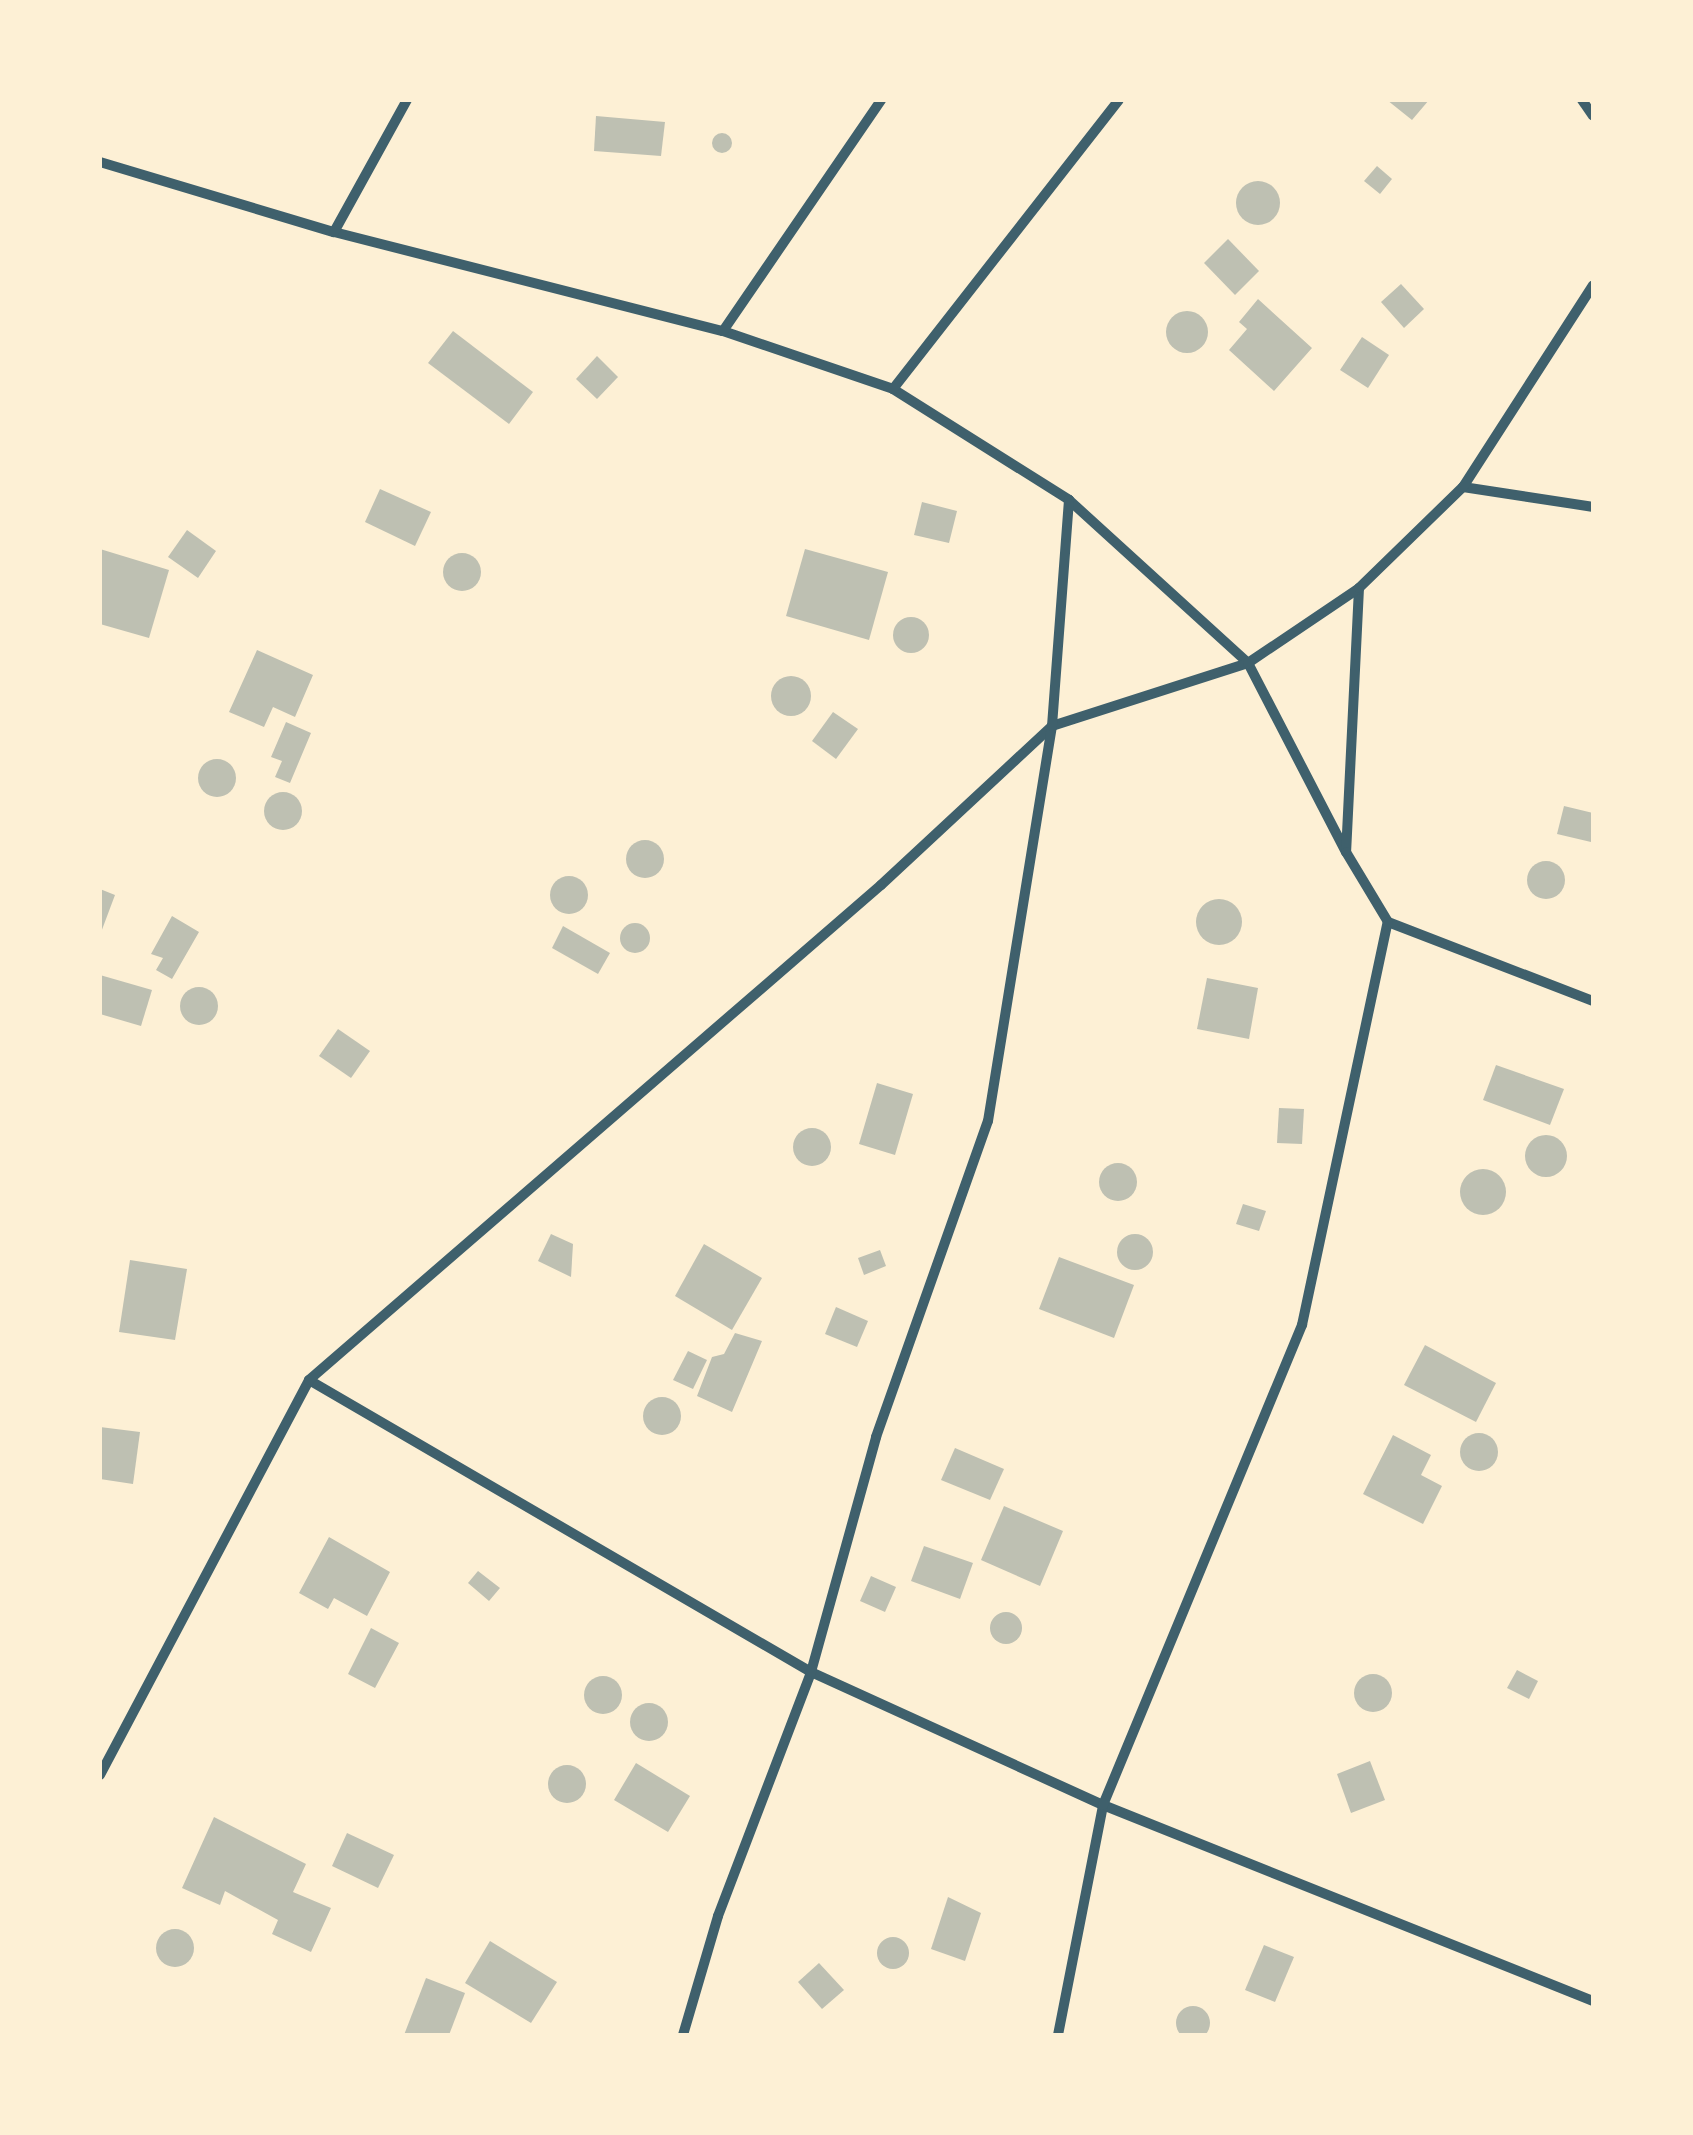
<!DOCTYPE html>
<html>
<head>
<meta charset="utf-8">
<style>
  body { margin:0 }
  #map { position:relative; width:1693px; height:2135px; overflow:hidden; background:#fdf0d5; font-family:"Noto Serif",serif }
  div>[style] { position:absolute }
  .building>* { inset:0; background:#bec0b2 }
  .round { border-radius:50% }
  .minor>* { height:10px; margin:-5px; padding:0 5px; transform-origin:5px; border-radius:5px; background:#3f606c }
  span { translate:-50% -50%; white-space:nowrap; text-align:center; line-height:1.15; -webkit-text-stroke:10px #fdf0d5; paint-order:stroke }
  .frame { position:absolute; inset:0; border:102px solid #fdf0d5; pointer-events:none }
</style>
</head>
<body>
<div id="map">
  <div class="building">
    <div style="clip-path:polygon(1387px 100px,1429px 100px,1412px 120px)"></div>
    <div style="clip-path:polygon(596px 116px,665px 122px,661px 156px,594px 151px)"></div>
    <div class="round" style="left:712px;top:133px;width:20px;height:20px"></div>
    <div style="clip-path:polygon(1377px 166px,1392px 179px,1380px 194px,1364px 181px)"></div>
    <div class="round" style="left:1236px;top:181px;width:44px;height:44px"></div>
    <div style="clip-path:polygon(1228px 239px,1259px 271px,1235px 295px,1204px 263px)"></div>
    <div style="clip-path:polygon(1401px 284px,1424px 309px,1404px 328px,1381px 302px)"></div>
    <div style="clip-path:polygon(1258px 299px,1312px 348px,1274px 391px,1229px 350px,1247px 329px,1239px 322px)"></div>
    <div class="round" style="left:1166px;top:311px;width:42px;height:42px"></div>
    <div style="clip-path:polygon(453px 331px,533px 392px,509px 424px,428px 363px)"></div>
    <div style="clip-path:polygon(1362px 337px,1389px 355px,1368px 388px,1340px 370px)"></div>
    <div style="clip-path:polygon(597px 356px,618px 377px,597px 399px,576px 379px)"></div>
    <div style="clip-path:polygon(380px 489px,431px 512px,415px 546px,365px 522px)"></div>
    <div style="clip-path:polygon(922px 502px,957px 511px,949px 543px,914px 535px)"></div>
    <div style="clip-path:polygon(187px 530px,216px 551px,198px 578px,168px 557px)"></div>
    <div style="clip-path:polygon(100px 549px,169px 570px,149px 638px,100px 624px)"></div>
    <div style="clip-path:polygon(805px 549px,888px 572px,869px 640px,786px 616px)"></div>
    <div class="round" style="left:443px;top:553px;width:38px;height:38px"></div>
    <div class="round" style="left:893px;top:617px;width:36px;height:36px"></div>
    <div style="clip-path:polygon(257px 650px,313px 675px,295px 717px,273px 707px,264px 727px,229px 712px)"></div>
    <div class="round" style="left:771px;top:676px;width:40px;height:40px"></div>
    <div style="clip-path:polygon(833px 712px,858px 729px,836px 759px,812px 741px)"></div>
    <div style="clip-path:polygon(286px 722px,311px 733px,290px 783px,275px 777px,282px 761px,271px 757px)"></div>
    <div class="round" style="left:198px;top:759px;width:38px;height:38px"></div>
    <div class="round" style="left:264px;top:792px;width:38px;height:38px"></div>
    <div style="clip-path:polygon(1564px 806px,1593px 813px,1591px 842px,1557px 834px)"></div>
    <div class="round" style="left:626px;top:840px;width:38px;height:38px"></div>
    <div class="round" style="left:1527px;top:861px;width:38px;height:38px"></div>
    <div class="round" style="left:550px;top:876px;width:38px;height:38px"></div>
    <div style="clip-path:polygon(100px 889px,115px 895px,100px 935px)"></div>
    <div class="round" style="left:1196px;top:899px;width:46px;height:46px"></div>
    <div style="clip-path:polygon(172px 916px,199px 932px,172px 979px,156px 970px,163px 958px,151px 954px)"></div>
    <div class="round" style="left:620px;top:923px;width:30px;height:30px"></div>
    <div style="clip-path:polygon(563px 926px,610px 953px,598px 974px,552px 948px)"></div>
    <div style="clip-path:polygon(100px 975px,152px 990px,141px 1026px,100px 1014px)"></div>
    <div style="clip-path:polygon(1207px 978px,1258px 988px,1249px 1039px,1197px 1029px)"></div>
    <div class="round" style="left:180px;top:987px;width:38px;height:38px"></div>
    <div style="clip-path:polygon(338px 1029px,370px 1051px,351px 1078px,319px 1056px)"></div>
    <div style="clip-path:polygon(1496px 1065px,1564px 1089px,1550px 1125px,1483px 1100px)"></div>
    <div style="clip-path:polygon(877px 1083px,913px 1094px,895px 1155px,859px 1144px)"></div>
    <div style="clip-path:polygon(1279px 1108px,1304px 1109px,1302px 1144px,1277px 1143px)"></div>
    <div class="round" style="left:793px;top:1128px;width:38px;height:38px"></div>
    <div class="round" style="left:1525px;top:1135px;width:42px;height:42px"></div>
    <div class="round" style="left:1099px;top:1163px;width:38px;height:38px"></div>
    <div class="round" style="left:1460px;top:1169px;width:46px;height:46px"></div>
    <div style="clip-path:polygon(1243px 1204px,1266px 1211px,1259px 1231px,1236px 1224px)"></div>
    <div class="round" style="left:1117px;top:1234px;width:36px;height:36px"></div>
    <div style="clip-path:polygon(551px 1234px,573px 1244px,571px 1277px,538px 1261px)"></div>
    <div style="clip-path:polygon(704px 1244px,762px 1278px,732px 1330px,675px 1296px)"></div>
    <div style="clip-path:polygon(880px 1250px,886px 1266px,864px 1275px,858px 1258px)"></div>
    <div style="clip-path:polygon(1059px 1257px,1134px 1285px,1114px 1338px,1039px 1309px)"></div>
    <div style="clip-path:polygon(130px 1260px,187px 1269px,175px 1340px,119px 1332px)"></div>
    <div style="clip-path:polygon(836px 1307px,868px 1321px,857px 1347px,825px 1334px)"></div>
    <div style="clip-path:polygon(735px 1333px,762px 1341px,732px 1412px,697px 1396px,712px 1357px,724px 1354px)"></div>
    <div style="clip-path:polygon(1425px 1345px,1496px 1383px,1476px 1422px,1404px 1385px)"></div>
    <div style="clip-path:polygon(688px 1351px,707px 1360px,693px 1389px,673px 1380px)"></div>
    <div class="round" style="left:643px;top:1397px;width:38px;height:38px"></div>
    <div style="clip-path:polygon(100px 1427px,140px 1432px,133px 1484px,100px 1479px)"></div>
    <div class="round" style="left:1460px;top:1433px;width:38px;height:38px"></div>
    <div style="clip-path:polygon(1393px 1435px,1431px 1455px,1421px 1475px,1442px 1486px,1423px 1524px,1363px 1494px)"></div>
    <div style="clip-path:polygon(955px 1448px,1004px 1469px,990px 1500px,941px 1480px)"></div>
    <div style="clip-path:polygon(1004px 1506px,1063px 1531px,1040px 1586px,981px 1560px)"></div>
    <div style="clip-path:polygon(329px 1537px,390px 1572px,367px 1616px,334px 1598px,328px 1609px,299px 1593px)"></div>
    <div style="clip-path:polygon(924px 1546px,973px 1563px,960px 1599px,911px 1581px)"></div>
    <div style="clip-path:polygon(478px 1571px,500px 1588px,489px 1601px,468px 1583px)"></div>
    <div style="clip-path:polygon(871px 1576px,896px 1587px,885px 1612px,860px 1601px)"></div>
    <div class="round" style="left:990px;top:1612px;width:32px;height:32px"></div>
    <div style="clip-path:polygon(371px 1628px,399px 1643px,375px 1688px,348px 1674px)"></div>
    <div style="clip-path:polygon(1517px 1670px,1538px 1681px,1529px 1699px,1507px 1688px)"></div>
    <div class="round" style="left:1354px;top:1674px;width:38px;height:38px"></div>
    <div class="round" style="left:584px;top:1676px;width:38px;height:38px"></div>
    <div class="round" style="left:630px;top:1703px;width:38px;height:38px"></div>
    <div style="clip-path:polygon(1370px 1761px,1385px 1800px,1351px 1813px,1337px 1774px)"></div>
    <div style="clip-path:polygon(636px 1763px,690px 1796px,668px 1832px,614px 1800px)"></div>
    <div class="round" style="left:548px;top:1765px;width:38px;height:38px"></div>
    <div style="clip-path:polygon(214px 1817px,306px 1864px,293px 1892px,331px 1908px,311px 1952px,272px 1934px,278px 1920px,225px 1891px,220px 1905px,182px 1888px)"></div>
    <div style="clip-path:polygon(347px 1833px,394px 1855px,378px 1888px,332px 1866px)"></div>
    <div style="clip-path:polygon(948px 1897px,981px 1913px,965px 1961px,931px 1949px)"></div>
    <div class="round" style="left:156px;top:1929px;width:38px;height:38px"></div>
    <div class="round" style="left:877px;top:1937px;width:32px;height:32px"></div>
    <div style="clip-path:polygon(490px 1941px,557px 1982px,531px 2023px,465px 1983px)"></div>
    <div style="clip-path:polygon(1264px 1945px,1294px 1957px,1275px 2002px,1245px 1990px)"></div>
    <div style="clip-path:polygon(819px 1963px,844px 1990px,822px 2009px,798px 1982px)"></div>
    <div style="clip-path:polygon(426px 1978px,465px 1993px,449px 2035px,404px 2035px)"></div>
    <div class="round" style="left:1176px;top:2006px;width:34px;height:34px"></div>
  </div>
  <div class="minor">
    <div style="left:1582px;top:100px;width:19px;rotate:55deg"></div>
    <div style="left:100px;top:162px;width:244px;rotate:16.7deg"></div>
    <div style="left:334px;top:232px;width:401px;rotate:14.3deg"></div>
    <div style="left:723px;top:331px;width:180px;rotate:18.8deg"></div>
    <div style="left:893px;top:389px;width:208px;rotate:32.2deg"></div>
    <div style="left:1069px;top:500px;width:242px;rotate:42.3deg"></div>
    <div style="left:1248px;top:663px;width:213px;rotate:62.6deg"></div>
    <div style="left:334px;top:232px;width:151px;rotate:-61.1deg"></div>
    <div style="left:723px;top:331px;width:280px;rotate:-55.6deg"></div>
    <div style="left:893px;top:389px;width:367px;rotate:-52deg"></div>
    <div style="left:1463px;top:487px;width:132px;rotate:8.7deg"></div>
    <div style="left:1359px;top:588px;width:264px;rotate:92.8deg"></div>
    <div style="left:1346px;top:852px;width:82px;rotate:59deg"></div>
    <div style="left:1388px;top:922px;width:220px;rotate:21.1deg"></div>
    <div style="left:309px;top:1380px;width:581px;rotate:30.19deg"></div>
    <div style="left:811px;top:1672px;width:321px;rotate:24.5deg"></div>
    <div style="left:1103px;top:1805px;width:528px;rotate:21.8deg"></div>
    <div style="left:100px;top:1775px;width:447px;rotate:-62.1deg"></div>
    <div style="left:309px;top:1380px;width:756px;rotate:-40.87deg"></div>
    <div style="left:881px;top:885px;width:233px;rotate:-42.9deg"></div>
    <div style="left:1052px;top:726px;width:206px;rotate:-17.8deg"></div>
    <div style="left:1248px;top:663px;width:134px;rotate:-34deg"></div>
    <div style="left:1359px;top:588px;width:145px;rotate:-44.2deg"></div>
    <div style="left:1463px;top:487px;width:240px;rotate:-57.2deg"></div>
    <div style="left:683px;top:2035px;width:124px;rotate:-73.6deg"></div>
    <div style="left:718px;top:1916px;width:261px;rotate:-69.1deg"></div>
    <div style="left:811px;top:1672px;width:244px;rotate:-74.5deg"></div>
    <div style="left:876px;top:1437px;width:335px;rotate:-70.5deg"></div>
    <div style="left:988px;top:1121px;width:400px;rotate:-80.8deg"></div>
    <div style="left:1052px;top:726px;width:227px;rotate:-85.7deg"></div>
    <div style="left:1058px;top:2035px;width:234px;rotate:-78.9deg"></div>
    <div style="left:1103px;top:1805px;width:520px;rotate:-67.48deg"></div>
    <div style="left:1302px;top:1325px;width:412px;rotate:-78deg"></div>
  </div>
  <div class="frame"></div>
</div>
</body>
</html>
